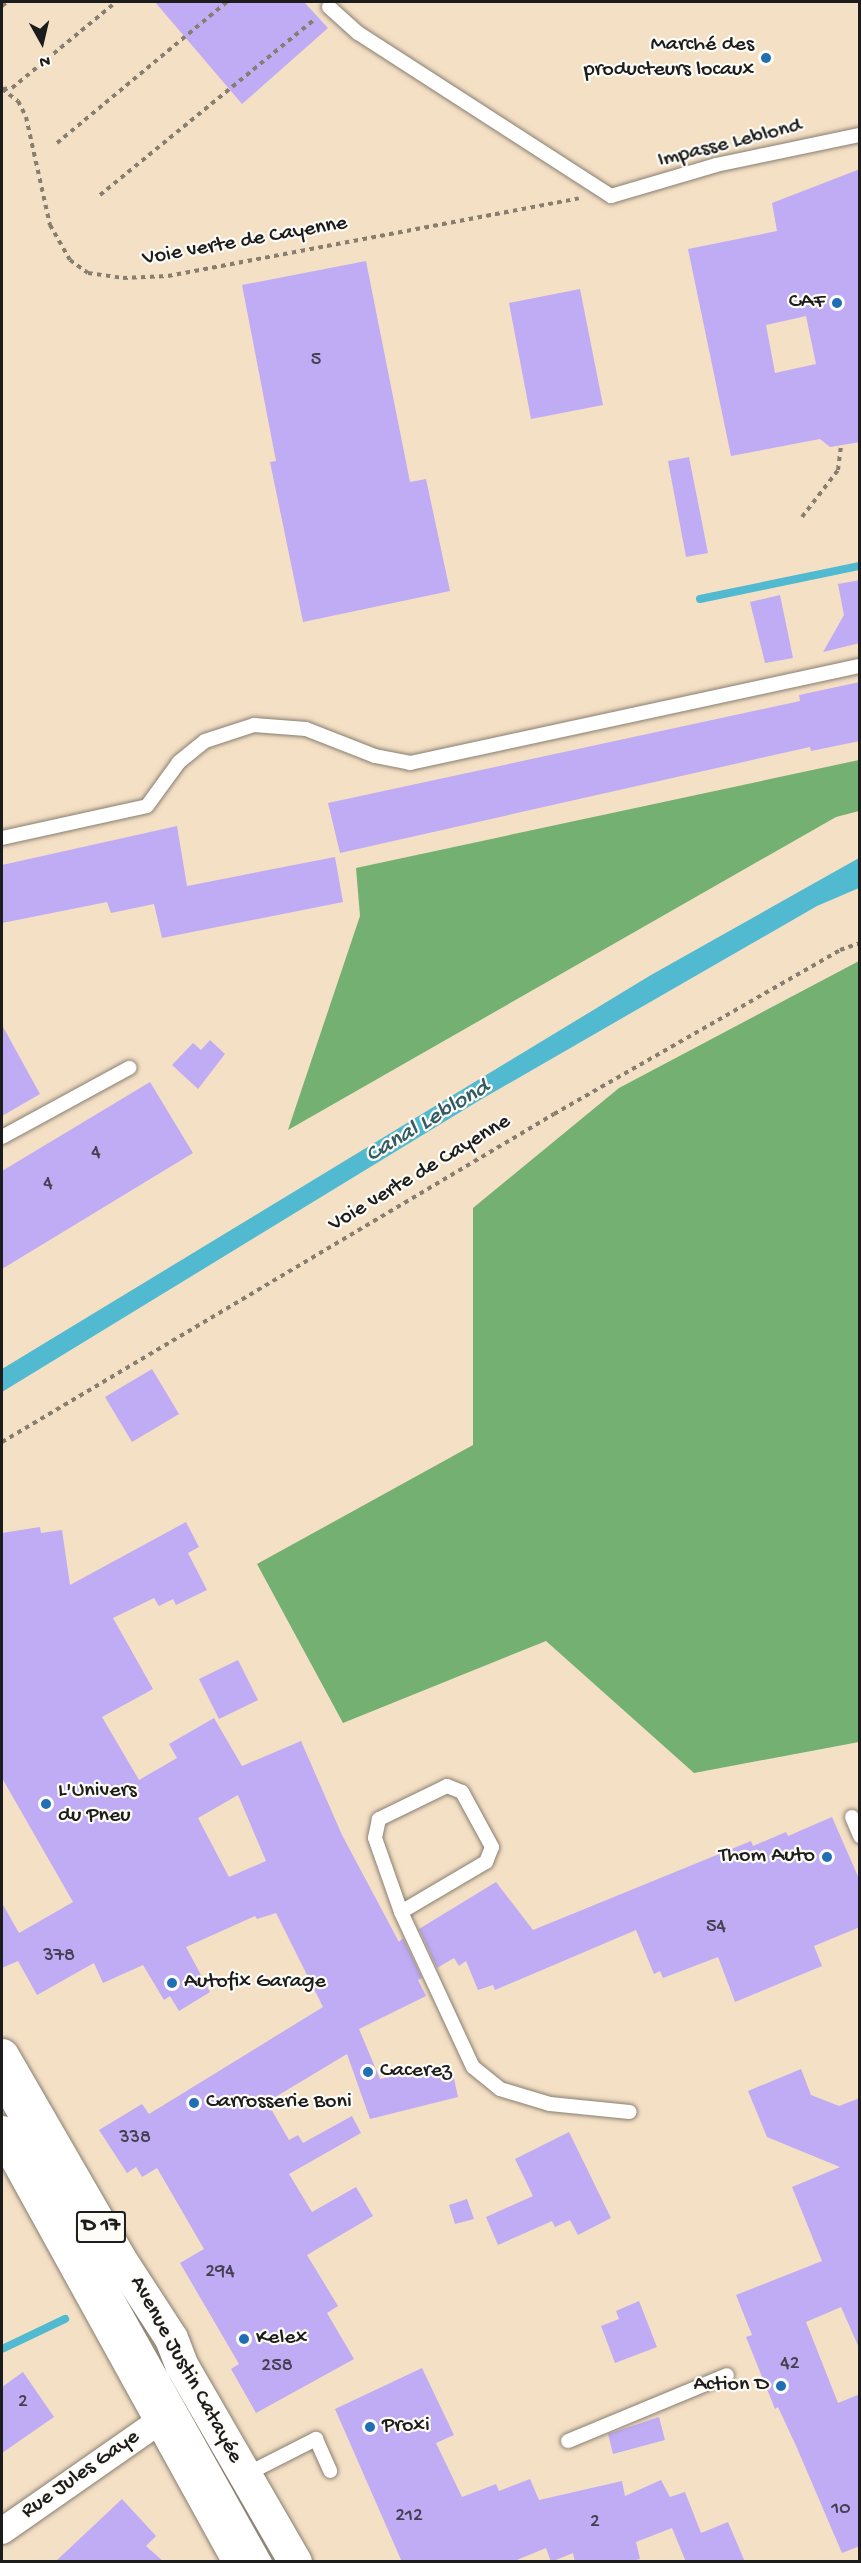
<!DOCTYPE html>
<html>
<head>
<meta charset="utf-8">
<style>
  body { margin:0 }
  #map { position:relative; width:861px; height:2563px; overflow:hidden; background:#f4e0c5; font-family:"Gochi Hand",sans-serif }
  div>[style] { position:absolute }
  .forest>* { inset:0; background:#73b071 }
  .water>* { inset:0; background:#52bad0 }
  .stream>* { height:8px; margin:-4px; padding:0 4px; transform-origin:4px; border-radius:4px; background:#52bad0 }
  .building>* { inset:0; background:#bfacf4 }
  .path>* { height:4px; margin-top:-2px; transform-origin:0; background:repeating-linear-gradient(90deg,#887e70 0 4.5px,transparent 0 9px) }
  .roads { filter:drop-shadow(0 0 2px #887e70) drop-shadow(0 0 2px #887e70) }
  .service>* { height:14px; margin:-7px; padding:0 7px; transform-origin:7px; border-radius:7px; background:#fff }
  .minor>* { height:26px; margin:-13px; padding:0 13px; transform-origin:13px; border-radius:13px; background:#fff }
  .primary>* { height:33px; margin:-16.5px; padding:0 16.5px; transform-origin:16.5px; border-radius:16.5px; background:#fff }
  .dots>* { width:16px; height:16px; translate:-50% -50%; box-sizing:border-box; border:3px solid #fdfcf7; border-radius:50% }
  span { translate:-50% -50%; white-space:nowrap; text-align:center; line-height:1.15; -webkit-text-stroke:4.5px #fdfcf7; paint-order:stroke }
  .number-label { font-size:20px; color:#454052 }
  .number-label span { -webkit-text-stroke-width:0 }
  .shield-label span { padding:2px 4px; background:#fdfcf7; border:2px solid; border-radius:4px; -webkit-text-stroke-width:0 }
  .shield-label { font-size:21px; color:#1c1c1c; font-weight:700 }
  .poi-label { font-size:22px; color:#1c1c1c }
  .right { translate:-100% -50%; text-align:right }
  .left { translate:0 -50%; text-align:left }
  .street-label { font-size:22px; color:#1c1c1c }
  .water-label { font-size:24px; color:#325b64; font-style:italic }
  .frame { position:absolute; inset:0; border:3px solid #1c1c1c; pointer-events:none }
  .north { position:absolute; left:12px; top:12px; width:60px; height:60px; -webkit-text-stroke:4px #fdfcf7; paint-order:stroke; rotate:172deg; font-size:16px; font-weight:700; line-height:24px; text-align:center; color:#1c1c1c }
  .north::after { content:''; display:block; margin:auto; width:21px; height:27px; background:#1c1c1c; clip-path:polygon(50% 0,100% 100%,50% 72%,0 100%) }
</style>
</head>
<body>
<div id="map">
  <div class="forest">
    <div style="clip-path:polygon(859px 760px,859px 811px,836px 817px,288px 1130px,360px 916px,356px 868px)"></div>
    <div style="clip-path:polygon(859px 961px,859px 1742px,694px 1773px,546px 1641px,343px 1723px,257px 1564px,473px 1445px,473px 1208px,619px 1088px)"></div>
  </div>
  <div class="water">
    <div style="clip-path:polygon(859px 858px,859px 888px,817px 906px,480px 1100px,2px 1392px,2px 1369px,651px 975px)"></div>
  </div>
  <div class="stream">
    <div style="left:700px;top:599px;width:163px;rotate:-11.7deg"></div>
    <div style="left:2px;top:2349px;width:70px;rotate:-25.5deg"></div>
  </div>
  <div class="building">
    <div style="clip-path:polygon(155px 2px,304px 2px,328px 28px,242px 104px)"></div>
    <div style="clip-path:polygon(evenodd,860px 169px,860px 442px,830px 447px,820px 439px,731px 456px,688px 249px,777px 231px,772px 203px,860px 169px,806px 316px,816px 364px,775px 373px,766px 325px,806px 316px)"></div>
    <div style="clip-path:polygon(366px 261px,410px 482px,426px 479px,450px 591px,303px 622px,270px 462px,276px 461px,242px 285px)"></div>
    <div style="clip-path:polygon(580px 289px,603px 405px,531px 419px,509px 303px)"></div>
    <div style="clip-path:polygon(689px 457px,708px 553px,686px 557px,668px 461px)"></div>
    <div style="clip-path:polygon(860px 580px,860px 643px,823px 652px,844px 615px,838px 584px)"></div>
    <div style="clip-path:polygon(780px 595px,793px 658px,765px 663px,750px 602px)"></div>
    <div style="clip-path:polygon(860px 682px,860px 741px,811px 751px,810px 747px,340px 853px,328px 803px,800px 701px,799px 695px)"></div>
    <div style="clip-path:polygon(177px 826px,187px 886px,335px 857px,343px 902px,162px 938px,154px 904px,111px 913px,107px 902px,2px 923px,2px 865px)"></div>
    <div style="clip-path:polygon(2px 1025px,40px 1094px,2px 1116px)"></div>
    <div style="clip-path:polygon(210px 1040px,225px 1054px,198px 1089px,172px 1065px,193px 1043px,201px 1050px)"></div>
    <div style="clip-path:polygon(150px 1082px,193px 1153px,2px 1269px,2px 1171px)"></div>
    <div style="clip-path:polygon(152px 1369px,179px 1414px,132px 1442px,105px 1397px)"></div>
    <div style="clip-path:polygon(evenodd,186px 1522px,199px 1547px,188px 1553px,207px 1590px,176px 1605px,173px 1599px,159px 1606px,154px 1598px,113px 1618px,153px 1689px,102px 1717px,139px 1780px,177px 1758px,169px 1744px,214px 1718px,242px 1766px,301px 1741px,342px 1835px,399px 1942px,403px 1938px,422px 1978px,418px 1980px,426px 1996px,359px 2029px,380px 2079px,434px 2068px,453px 2074px,458px 2097px,370px 2119px,347px 2054px,267px 2102px,289px 2140px,298px 2135px,303px 2143px,352px 2116px,361px 2133px,289px 2174px,312px 2212px,356px 2187px,373px 2216px,307px 2255px,338px 2306px,327px 2313px,354px 2359px,256px 2413px,231px 2369px,239px 2364px,180px 2263px,204px 2249px,157px 2168px,142px 2177px,136px 2167px,127px 2173px,99px 2130px,142px 2104px,149px 2114px,323px 2007px,276px 1913px,257px 1919px,255px 1916px,186px 1947px,210px 1992px,179px 2011px,170px 1996px,164px 2000px,143px 1965px,103px 1983px,94px 1963px,37px 1995px,18px 1961px,2px 1968px,2px 1903px,19px 1933px,73px 1902px,2px 1778px,2px 1533px,40px 1527px,41px 1533px,62px 1530px,70px 1585px,186px 1522px,238px 1795px,266px 1861px,229px 1877px,198px 1818px,238px 1795px)"></div>
    <div style="clip-path:polygon(238px 1660px,258px 1700px,219px 1719px,199px 1679px)"></div>
    <div style="clip-path:polygon(832px 1817px,860px 1881px,860px 1927px,814px 1946px,822px 1966px,735px 2002px,718px 1957px,663px 1978px,660px 1971px,654px 1974px,636px 1930px,495px 1990px,493px 1985px,478px 1990px,466px 1961px,459px 1966px,454px 1958px,437px 1968px,419px 1929px,496px 1882px,533px 1930px,751px 1841px,753px 1846px,786px 1832px,788px 1836px)"></div>
    <div style="clip-path:polygon(801px 2069px,811px 2095px,839px 2106px,860px 2098px,860px 2350px,841px 2307px,806px 2322px,838px 2403px,860px 2394px,860px 2546px,842px 2553px,797px 2448px,778px 2407px,775px 2409px,746px 2337px,752px 2335px,736px 2295px,822px 2261px,792px 2187px,840px 2167px,767px 2137px,748px 2091px)"></div>
    <div style="clip-path:polygon(569px 2132px,611px 2218px,578px 2235px,570px 2220px,555px 2227px,552px 2221px,498px 2245px,486px 2217px,533px 2196px,515px 2159px)"></div>
    <div style="clip-path:polygon(467px 2199px,474px 2219px,455px 2224px,449px 2205px)"></div>
    <div style="clip-path:polygon(639px 2301px,657px 2347px,615px 2363px,601px 2326px,619px 2319px,616px 2311px)"></div>
    <div style="clip-path:polygon(422px 2368px,454px 2435px,436px 2443px,462px 2497px,496px 2484px,499px 2491px,530px 2479px,539px 2500px,622px 2481px,625px 2496px,661px 2480px,670px 2497px,685px 2492px,701px 2533px,728px 2522px,745px 2562px,686px 2562px,672px 2528px,636px 2542px,640px 2559px,628px 2562px,575px 2562px,573px 2553px,551px 2562px,546px 2548px,512px 2562px,402px 2562px,335px 2409px)"></div>
    <div style="clip-path:polygon(23px 2372px,54px 2417px,2px 2453px,2px 2387px)"></div>
    <div style="clip-path:polygon(659px 2417px,665px 2440px,613px 2454px,608px 2434px)"></div>
    <div style="clip-path:polygon(122px 2499px,156px 2536px,146px 2546px,164px 2562px,55px 2562px)"></div>
  </div>
  <div class="path">
    <div style="left:2px;top:6px;width:6px;rotate:-39deg"></div>
    <div style="left:2px;top:89px;width:20px;rotate:37deg"></div>
    <div style="left:18px;top:101px;width:18px;rotate:63deg"></div>
    <div style="left:26px;top:117px;width:111px;rotate:77.5deg"></div>
    <div style="left:50px;top:225px;width:40px;rotate:60.3deg"></div>
    <div style="left:70px;top:260px;width:22px;rotate:36deg"></div>
    <div style="left:88px;top:273px;width:35px;rotate:8deg"></div>
    <div style="left:123px;top:278px;width:45px;rotate:-2.5deg"></div>
    <div style="left:168px;top:276px;width:418px;rotate:-10.7deg"></div>
    <div style="left:3px;top:89px;width:9px;rotate:-6deg"></div>
    <div style="left:12px;top:88px;width:135px;rotate:-39.6deg"></div>
    <div style="left:57px;top:143px;width:221px;rotate:-39.7deg"></div>
    <div style="left:100px;top:195px;width:278px;rotate:-39.3deg"></div>
    <div style="left:802px;top:517px;width:59px;rotate:-52.5deg"></div>
    <div style="left:838px;top:470px;width:23px;rotate:-83deg"></div>
    <div style="left:2px;top:1442px;width:642px;rotate:-30.72deg"></div>
    <div style="left:554px;top:1114px;width:330px;rotate:-29.8deg"></div>
    <div style="left:840px;top:950px;width:21px;rotate:-19deg"></div>
  </div>
  <div class="roads">
    <div class="service">
      <div style="left:329px;top:7px;width:39px;rotate:42deg"></div>
      <div style="left:358px;top:33px;width:301px;rotate:32.8deg"></div>
      <div style="left:611px;top:196px;width:109px;rotate:-16.4deg"></div>
      <div style="left:716px;top:165px;width:147px;rotate:-11.8deg"></div>
      <div style="left:2px;top:838px;width:148px;rotate:-12.4deg"></div>
      <div style="left:147px;top:806px;width:54px;rotate:-54deg"></div>
      <div style="left:179px;top:762px;width:33px;rotate:-39deg"></div>
      <div style="left:205px;top:741px;width:52px;rotate:-18.1deg"></div>
      <div style="left:254px;top:725px;width:52px;rotate:4.4deg"></div>
      <div style="left:306px;top:729px;width:74px;rotate:21.4deg"></div>
      <div style="left:375px;top:756px;width:36px;rotate:11deg"></div>
      <div style="left:410px;top:763px;width:460px;rotate:-12.2deg"></div>
      <div style="left:2px;top:1137px;width:145px;rotate:-28.5deg"></div>
      <div style="left:852px;top:1817px;width:21px;rotate:67deg"></div>
      <div style="left:401px;top:1912px;width:99px;rotate:-30.5deg"></div>
      <div style="left:486px;top:1862px;width:16px;rotate:-68deg"></div>
      <div style="left:492px;top:1847px;width:63px;rotate:-118.6deg"></div>
      <div style="left:462px;top:1792px;width:16px;rotate:-158deg"></div>
      <div style="left:447px;top:1786px;width:76px;rotate:154.1deg"></div>
      <div style="left:379px;top:1819px;width:19px;rotate:102deg"></div>
      <div style="left:375px;top:1838px;width:78px;rotate:70.6deg"></div>
      <div style="left:401px;top:1912px;width:171px;rotate:65.1deg"></div>
      <div style="left:473px;top:2067px;width:35px;rotate:39deg"></div>
      <div style="left:500px;top:2089px;width:52px;rotate:16.7deg"></div>
      <div style="left:550px;top:2104px;width:80px;rotate:5.7deg"></div>
      <div style="left:2px;top:2092px;width:539px;rotate:60.77deg"></div>
      <div style="left:568px;top:2441px;width:172px;rotate:-22.5deg"></div>
      <div style="left:245px;top:2475px;width:80px;rotate:-26.9deg"></div>
      <div style="left:316px;top:2439px;width:35px;rotate:66deg"></div>
    </div>
    <div class="minor">
      <div style="left:2px;top:2531px;width:194px;rotate:-34.9deg"></div>
    </div>
    <div class="primary">
      <div style="left:2px;top:2055px;width:234px;rotate:60deg"></div>
      <div style="left:119px;top:2258px;width:95px;rotate:57deg"></div>
      <div style="left:171px;top:2338px;width:30px;rotate:69deg"></div>
      <div style="left:182px;top:2366px;width:226px;rotate:60deg"></div>
      <div style="left:2px;top:2132px;width:491px;rotate:61.1deg"></div>
    </div>
  </div>
  <div class="dots">
    <div style="left:766px;top:58px;background:#1f6fb2"></div>
    <div style="left:837px;top:303px;background:#1f6fb2"></div>
    <div style="left:46px;top:1804px;background:#1f6fb2"></div>
    <div style="left:827px;top:1857px;background:#1f6fb2"></div>
    <div style="left:172px;top:1983px;background:#1f6fb2"></div>
    <div style="left:368px;top:2072px;background:#1f6fb2"></div>
    <div style="left:194px;top:2103px;background:#1f6fb2"></div>
    <div style="left:244px;top:2339px;background:#1f6fb2"></div>
    <div style="left:781px;top:2386px;background:#1f6fb2"></div>
    <div style="left:370px;top:2427px;background:#1f6fb2"></div>
  </div>
  <div class="number-label">
    <span style="left:316px;top:360px">5</span>
    <span style="left:96px;top:1153px">4</span>
    <span style="left:48px;top:1184px">4</span>
    <span style="left:716px;top:1927px">54</span>
    <span style="left:59px;top:1956px">378</span>
    <span style="left:135px;top:2138px">338</span>
    <span style="left:220px;top:2272px">294</span>
    <span style="left:790px;top:2364px">42</span>
    <span style="left:277px;top:2366px">258</span>
    <span style="left:23px;top:2402px">2</span>
    <span style="left:841px;top:2509px">10</span>
    <span style="left:409px;top:2516px">212</span>
    <span style="left:595px;top:2522px">2</span>
  </div>
  <div class="shield-label">
    <span style="left:101px;top:2227px">D 17</span>
  </div>
  <div class="poi-label">
    <span class="right" style="left:754px;top:58px">Marché des<br>producteurs locaux</span>
    <span class="right" style="left:825px;top:303px">CAF</span>
    <span class="left" style="left:58px;top:1804px">L'Univers<br>du Pneu</span>
    <span class="right" style="left:815px;top:1857px">Thom Auto</span>
    <span class="left" style="left:184px;top:1983px">Autofix Garage</span>
    <span class="left" style="left:380px;top:2072px">Cacerez</span>
    <span class="left" style="left:206px;top:2103px">Carrosserie Boni</span>
    <span class="left" style="left:256px;top:2339px">Kelex</span>
    <span class="right" style="left:769px;top:2386px">Action D</span>
    <span class="left" style="left:382px;top:2427px">Proxi</span>
  </div>
  <div class="street-label">
    <span style="left:730px;top:144px;rotate:-14deg">Impasse Leblond</span>
    <span style="left:245px;top:242px;rotate:-10deg">Voie verte de Cayenne</span>
    <span style="left:420px;top:1174px;rotate:-31deg">Voie verte de Cayenne</span>
    <span style="left:185px;top:2370px;rotate:61deg">Avenue Justin Catayée</span>
    <span style="left:81px;top:2475px;rotate:-35deg">Rue Jules Gaye</span>
  </div>
  <div class="water-label">
    <span style="left:428px;top:1122px;rotate:-31deg">Canal Leblond</span>
  </div>
  <div class="frame"></div>
  <div class="north">N</div>
</div>
</body>
</html>
